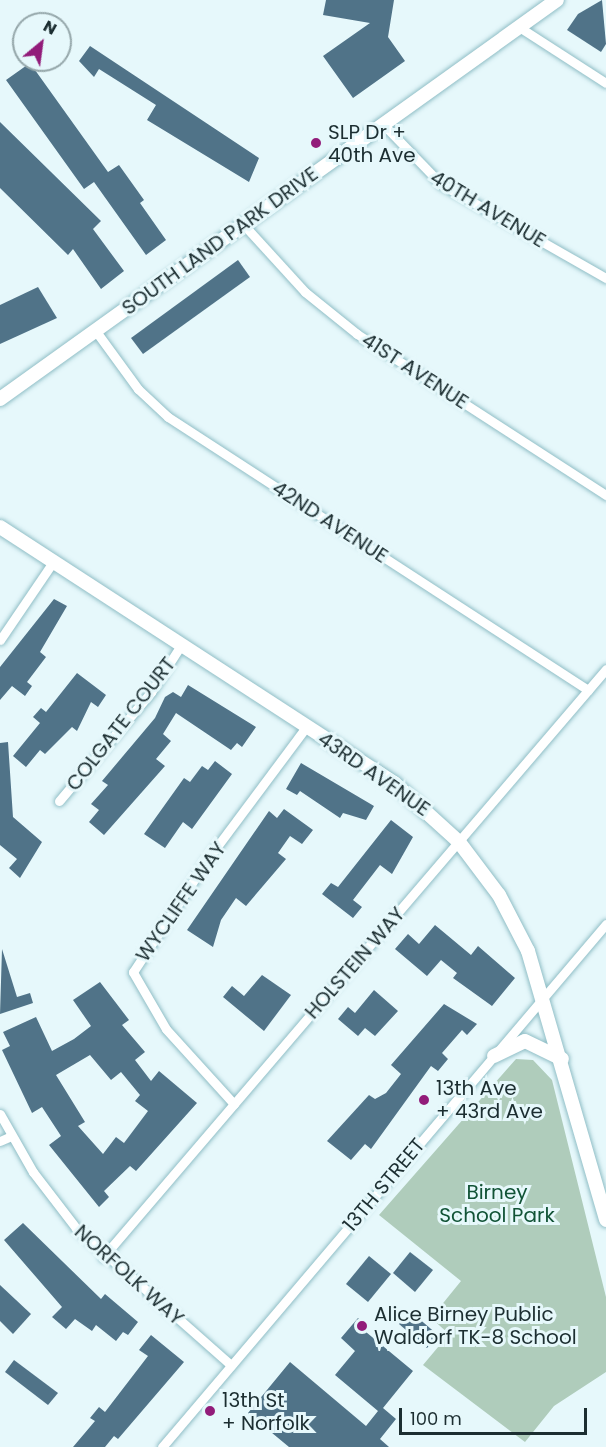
<!DOCTYPE html>
<html>
<head>
<meta charset="utf-8">
<style>
  body { margin:0 }
  #map { position:relative; width:606px; height:1447px; overflow:hidden; background:#e6f8fb; font-family:Poppins,sans-serif }
  div>[style] { position:absolute }
  .green>* { inset:0; background:#afccbb }
  .building>* { inset:0; background:#507388 }
  .roads { filter:drop-shadow(0 0 2px #90bec6) drop-shadow(0 0 2px #90bec6) }
  .street>* { height:9px; margin:-4.5px; padding:0 4.5px; transform-origin:4.5px; border-radius:4.5px; background:#fff }
  .secondary>* { height:14px; margin:-7px; padding:0 7px; transform-origin:7px; border-radius:7px; background:#fff }
  .dots>* { width:16px; height:16px; translate:-50% -50%; box-sizing:border-box; border:3px solid #e6f8fb; border-radius:50% }
  span { translate:-50% -50%; white-space:nowrap; text-align:center; line-height:1.15; -webkit-text-stroke:6px #e6f8fb; paint-order:stroke }
  .poi-label { font-size:20px; color:#1c2e31 }
  .left { translate:0 -50%; text-align:left }
  .street-label { font-size:20px; color:#1c2e31 }
  .park-label { font-size:20px; color:#115336 }
  .north { position:absolute; left:12px; top:12px; width:60px; height:60px; box-sizing:border-box; background:#e6f8fb; border:2px solid #95a7aa; border-radius:50%; rotate:29deg; font-size:16px; font-weight:700; line-height:24px; text-align:center; color:#1c2e31 }
  .north::after { content:''; display:block; margin:auto; width:21px; height:27px; background:#921c7a; clip-path:polygon(50% 0,100% 100%,50% 72%,0 100%) }
  .scale { position:absolute; left:399px; top:1408px; width:188px; height:27px; box-sizing:border-box; border:3px solid #1c2e31; border-top:0; padding-left:8px; font-size:18px; line-height:21px; white-space:nowrap; color:#1c2e31; -webkit-text-stroke:4px #e6f8fb; paint-order:stroke }
</style>
</head>
<body>
<div id="map">
  <div class="green">
    <div style="clip-path:polygon(516px 1059px,533px 1060px,552px 1080px,606px 1297px,606px 1372px,554px 1406px,525px 1442px,423px 1365px,449px 1334px,431px 1318px,461px 1281px,379px 1215px)"></div>
  </div>
  <div class="building">
    <div style="clip-path:polygon(326px 0,394px 0,388px 37px,405px 61px,353px 98px,323px 56px,370px 23px,323px 15px)"></div>
    <div style="clip-path:polygon(602px 0,606px 44px,601px 52px,567px 30px,578px 14px)"></div>
    <div style="clip-path:polygon(90px 46px,259px 158px,249px 182px,147px 120px,156px 105px,99px 69px,94px 77px,79px 61px)"></div>
    <div style="clip-path:polygon(30px 63px,108px 172px,119px 165px,144px 200px,140px 203px,166px 240px,146px 255px,94px 182px,84px 189px,6px 80px)"></div>
    <div style="clip-path:polygon(0 122px,101px 221px,93px 229px,124px 271px,101px 289px,73px 249px,68px 255px,0 188px)"></div>
    <div style="clip-path:polygon(238px 260px,250px 277px,143px 354px,131px 338px)"></div>
    <div style="clip-path:polygon(38px 287px,57px 318px,0 344px,0 305px)"></div>
    <div style="clip-path:polygon(54px 599px,67px 606px,40px 652px,46px 657px,27px 682px,32px 686px,25px 696px,12px 686px,0 700px,0 667px)"></div>
    <div style="clip-path:polygon(77px 673px,106px 695px,98px 707px,91px 702px,77px 731px,72px 727px,45px 754px,40px 750px,26px 767px,13px 756px,40px 723px,33px 717px,41px 708px,46px 712px)"></div>
    <div style="clip-path:polygon(188px 685px,256px 727px,242px 747px,237px 743px,231px 750px,176px 713px,163px 734px,171px 741px,156px 759px,165px 766px,104px 835px,89px 822px,99px 810px,91px 804px,108px 785px,102px 781px,155px 718px,165px 697px,173px 692px,181px 697px)"></div>
    <div style="clip-path:polygon(8px 742px,13px 817px,42px 842px,20px 878px,9px 868px,17px 859px,0 845px,0 743px)"></div>
    <div style="clip-path:polygon(215px 761px,232px 774px,192px 829px,183px 822px,165px 848px,144px 834px,184px 778px,190px 782px,202px 766px,208px 770px)"></div>
    <div style="clip-path:polygon(301px 763px,374px 806px,366px 820px,343px 813px,340px 818px,300px 791px,297px 795px,286px 789px)"></div>
    <div style="clip-path:polygon(284px 809px,313px 830px,302px 844px,290px 836px,278px 853px,286px 859px,246px 906px,236px 898px,221px 920px,213px 947px,187px 930px,269px 811px,277px 818px)"></div>
    <div style="clip-path:polygon(391px 820px,413px 837px,392px 874px,380px 865px,353px 900px,362px 907px,353px 918px,322px 894px,331px 883px,338px 887px)"></div>
    <div style="clip-path:polygon(435px 925px,471px 955px,478px 946px,515px 978px,492px 1006px,453px 978px,457px 973px,441px 960px,427px 976px,395px 949px,408px 934px,419px 944px)"></div>
    <div style="clip-path:polygon(2px 949px,17px 997px,30px 993px,33px 1003px,0 1014px)"></div>
    <div style="clip-path:polygon(262px 975px,291px 995px,264px 1031px,223px 997px,232px 986px,244px 996px)"></div>
    <div style="clip-path:polygon(evenodd,100px 982px,129px 1020px,122px 1025px,145px 1052px,135px 1060px,151px 1081px,159px 1071px,197px 1103px,136px 1171px,130px 1166px,104px 1191px,109px 1197px,99px 1207px,49px 1145px,61px 1136px,42px 1107px,32px 1113px,2px 1050px,10px 1046px,3px 1032px,36px 1017px,52px 1051px,74px 1039px,91px 1026px,73px 1000px,100px 982px,90px 1055px,111px 1080px,121px 1072px,140px 1095px,135px 1101px,148px 1111px,124px 1143px,116px 1137px,103px 1154px,78px 1126px,85px 1122px,56px 1075px,90px 1055px)"></div>
    <div style="clip-path:polygon(374px 990px,398px 1011px,375px 1036px,365px 1028px,358px 1036px,338px 1019px,348px 1007px,355px 1013px)"></div>
    <div style="clip-path:polygon(444px 1004px,477px 1024px,467px 1035px,462px 1030px,442px 1053px,448px 1059px,438px 1071px,431px 1066px,371px 1149px,365px 1144px,351px 1160px,327px 1141px,369px 1095px,375px 1099px,386px 1093px,401px 1074px,391px 1065px)"></div>
    <div style="clip-path:polygon(23px 1223px,101px 1299px,105px 1294px,138px 1322px,128px 1335px,123px 1332px,116px 1341px,96px 1325px,92px 1331px,75px 1319px,66px 1329px,52px 1317px,62px 1307px,4px 1240px)"></div>
    <div style="clip-path:polygon(410px 1252px,433px 1270px,415px 1292px,393px 1273px)"></div>
    <div style="clip-path:polygon(369px 1256px,391px 1274px,368px 1302px,346px 1284px)"></div>
    <div style="clip-path:polygon(0 1285px,31px 1314px,13px 1334px,0 1321px)"></div>
    <div style="clip-path:polygon(410px 1311px,438px 1335px,427px 1348px,399px 1324px)"></div>
    <div style="clip-path:polygon(358px 1318px,369px 1328px,366px 1332px,413px 1371px,383px 1408px,396px 1419px,380px 1439px,389px 1447px,289px 1447px,248px 1413px,290px 1362px,366px 1426px,378px 1411px,335px 1375px,355px 1351px,341px 1338px)"></div>
    <div style="clip-path:polygon(151px 1335px,184px 1362px,118px 1439px,114px 1436px,105px 1447px,73px 1447px,95px 1421px,90px 1418px,99px 1407px,105px 1412px,148px 1356px,139px 1350px)"></div>
    <div style="clip-path:polygon(14px 1360px,58px 1393px,48px 1405px,5px 1372px)"></div>
  </div>
  <div class="roads">
    <div class="street">
      <div style="left:519px;top:27px;width:103px;rotate:32.8deg"></div>
      <div style="left:383px;top:124px;width:83px;rotate:46deg"></div>
      <div style="left:441px;top:184px;width:190px;rotate:29.7deg"></div>
      <div style="left:243px;top:224px;width:92px;rotate:47.6deg"></div>
      <div style="left:305px;top:292px;width:67px;rotate:38.9deg"></div>
      <div style="left:357px;top:334px;width:297px;rotate:32.9deg"></div>
      <div style="left:95px;top:330px;width:73px;rotate:53.9deg"></div>
      <div style="left:138px;top:389px;width:41px;rotate:43deg"></div>
      <div style="left:168px;top:417px;width:501px;rotate:33.02deg"></div>
      <div style="left:0;top:640px;width:94px;rotate:-55.8deg"></div>
      <div style="left:59px;top:801px;width:143px;rotate:-49.8deg"></div>
      <div style="left:151px;top:692px;width:56px;rotate:-57.4deg"></div>
      <div style="left:234px;top:1104px;width:101px;rotate:-132.2deg"></div>
      <div style="left:166px;top:1029px;width:66px;rotate:-120.1deg"></div>
      <div style="left:133px;top:972px;width:134px;rotate:-56.5deg"></div>
      <div style="left:207px;top:860px;width:167px;rotate:-53.3deg"></div>
      <div style="left:0;top:1114px;width:67px;rotate:60.4deg"></div>
      <div style="left:33px;top:1172px;width:71px;rotate:52.5deg"></div>
      <div style="left:76px;top:1228px;width:207px;rotate:41.5deg"></div>
      <div style="left:0;top:1141px;width:12px;rotate:-24deg"></div>
      <div style="left:103px;top:1257px;width:774px;rotate:-49.45deg"></div>
      <div style="left:162px;top:1447px;width:686px;rotate:-49.67deg"></div>
    </div>
    <div class="secondary">
      <div style="left:0;top:399px;width:685px;rotate:-35.62deg"></div>
      <div style="left:0;top:527px;width:470px;rotate:33deg"></div>
      <div style="left:394px;top:783px;width:88px;rotate:42.2deg"></div>
      <div style="left:459px;top:842px;width:66px;rotate:53deg"></div>
      <div style="left:499px;top:895px;width:63px;rotate:62.6deg"></div>
      <div style="left:528px;top:951px;width:280px;rotate:73.8deg"></div>
      <div style="left:494px;top:1056px;width:34px;rotate:-26deg"></div>
      <div style="left:525px;top:1041px;width:41px;rotate:25.9deg"></div>
    </div>
  </div>
  <div class="dots">
    <div style="left:316px;top:143px;background:#921c7a"></div>
    <div style="left:424px;top:1100px;background:#921c7a"></div>
    <div style="left:362px;top:1326px;background:#921c7a"></div>
    <div style="left:210px;top:1411px;background:#921c7a"></div>
  </div>
  <div class="poi-label">
    <span class="left" style="left:328px;top:144px">SLP Dr +<br>40th Ave</span>
    <span class="left" style="left:436px;top:1100px">13th Ave<br>+ 43rd Ave</span>
    <span class="left" style="left:374px;top:1326px">Alice Birney Public<br>Waldorf TK-8 School</span>
    <span class="left" style="left:222px;top:1412px">13th St<br>+ Norfolk</span>
  </div>
  <div class="street-label">
    <span style="left:488px;top:209px;rotate:31deg">40TH AVENUE</span>
    <span style="left:220px;top:241px;rotate:-36deg">SOUTH LAND PARK DRIVE</span>
    <span style="left:415px;top:371px;rotate:33deg">41ST AVENUE</span>
    <span style="left:330px;top:522px;rotate:33deg">42ND AVENUE</span>
    <span style="left:121px;top:724px;rotate:-52deg">COLGATE COURT</span>
    <span style="left:374px;top:774px;rotate:35deg">43RD AVENUE</span>
    <span style="left:181px;top:902px;rotate:-55deg">WYCLIFFE WAY</span>
    <span style="left:355px;top:963px;rotate:-49deg">HOLSTEIN WAY</span>
    <span style="left:384px;top:1185px;rotate:-50deg">13TH STREET</span>
    <span style="left:129px;top:1275px;rotate:42deg">NORFOLK WAY</span>
  </div>
  <div class="park-label">
    <span style="left:497px;top:1204px">Birney<br>School Park</span>
  </div>
  <div class="north">N</div>
  <div class="scale">100 m</div>
</div>
</body>
</html>
